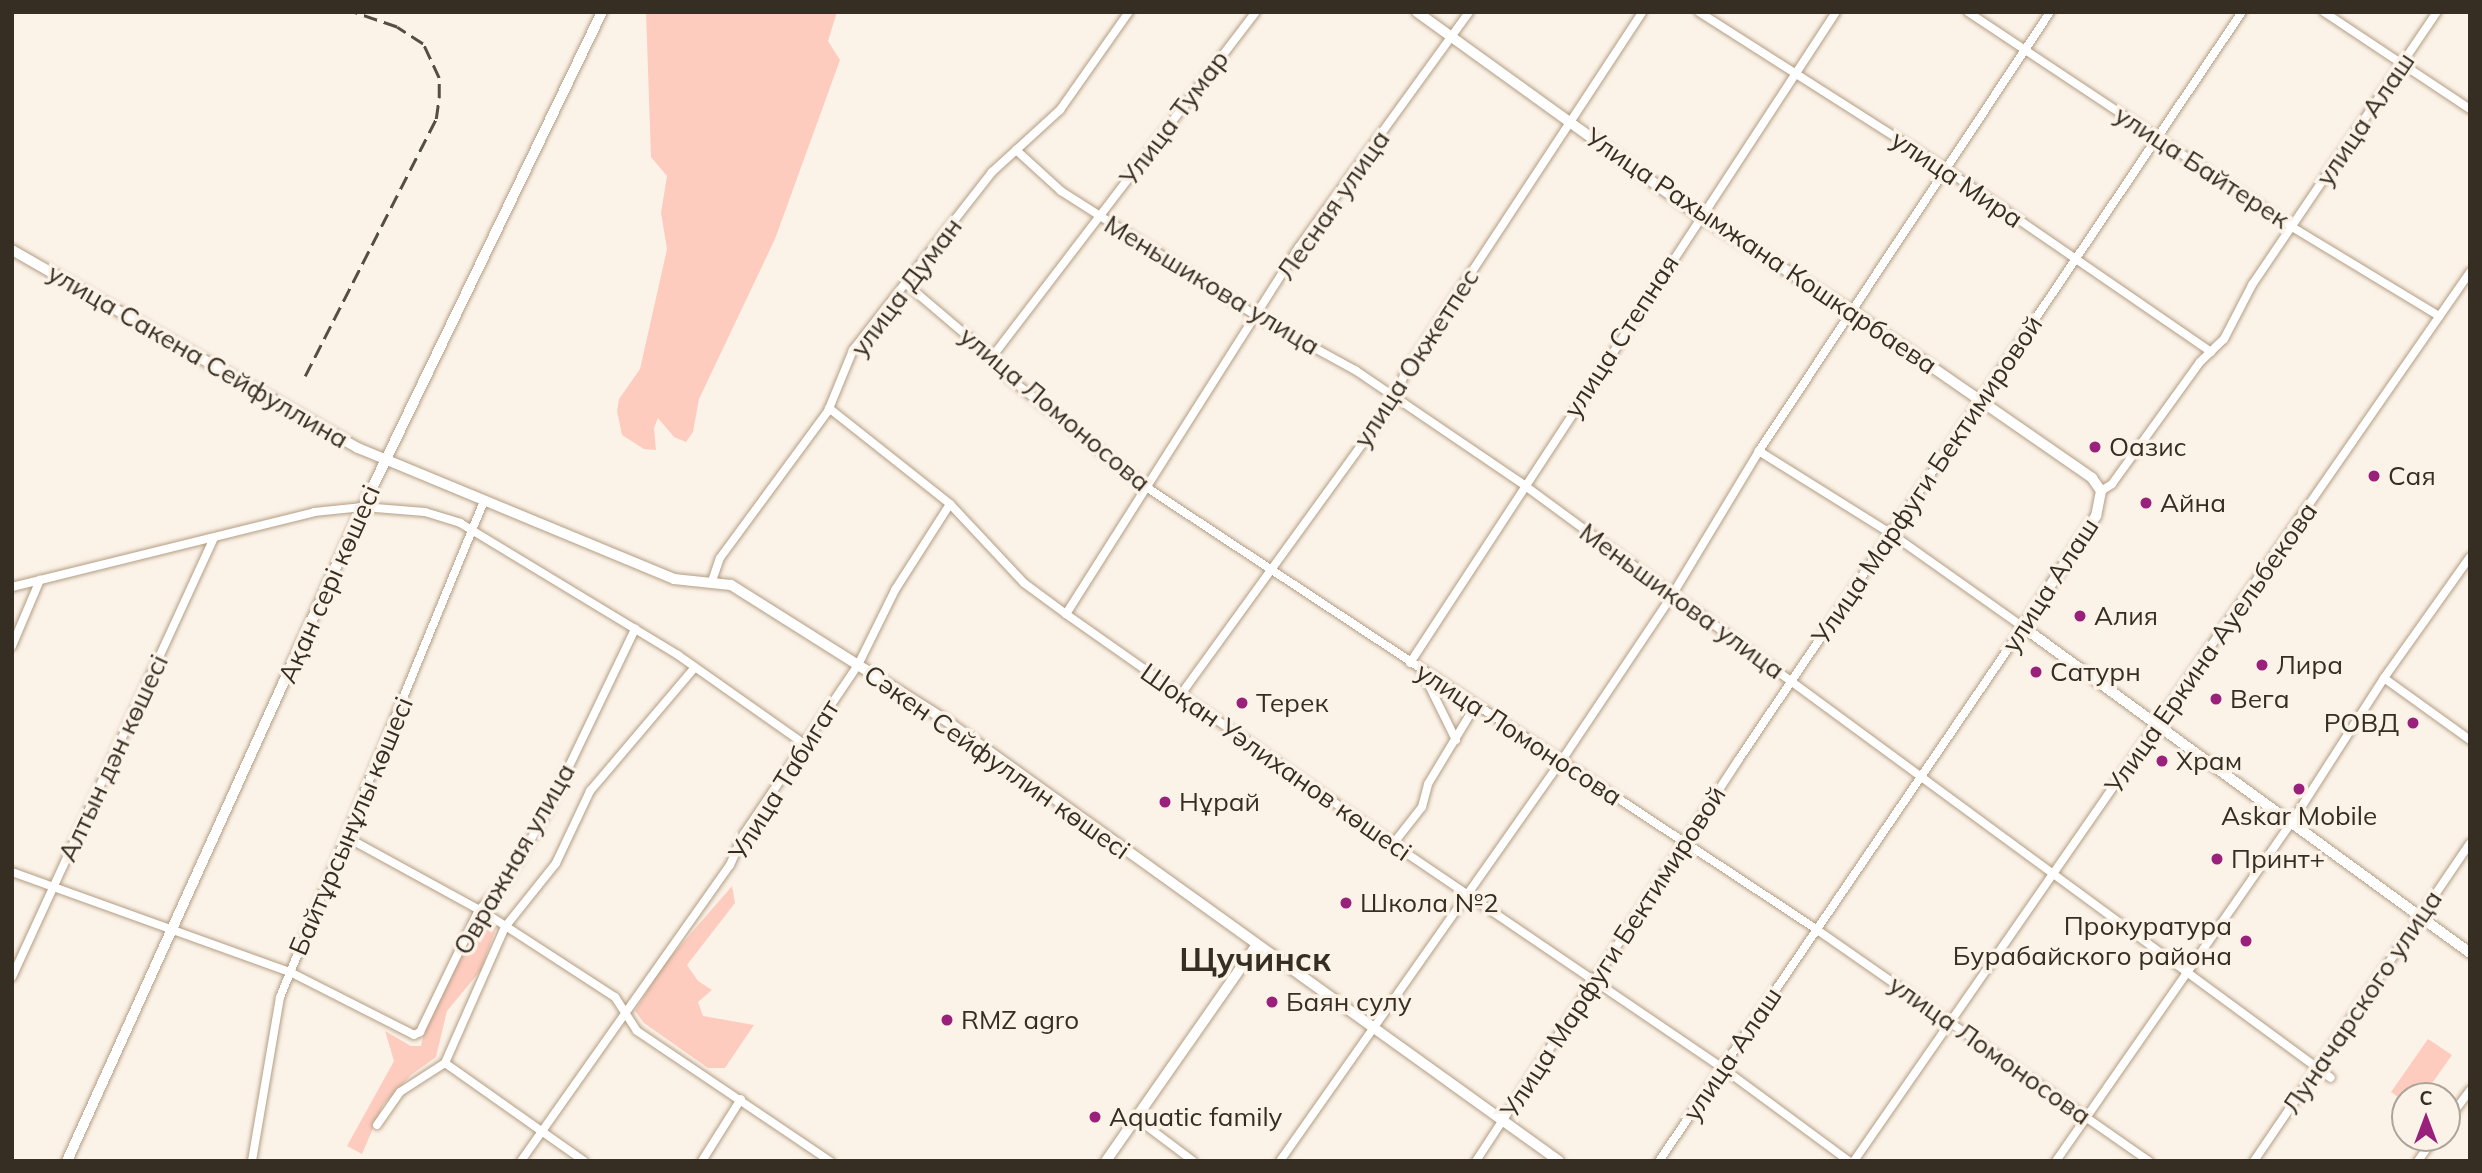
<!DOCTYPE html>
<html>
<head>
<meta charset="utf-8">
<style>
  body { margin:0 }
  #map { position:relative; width:2482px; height:1173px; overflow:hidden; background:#fcf3e8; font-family:Mulish,sans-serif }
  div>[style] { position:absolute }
  .green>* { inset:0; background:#feccbe }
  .roads { filter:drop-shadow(0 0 2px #b39e84) drop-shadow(0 0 2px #b39e84) }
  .minor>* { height:8px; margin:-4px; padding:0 4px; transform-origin:4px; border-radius:4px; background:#fff }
  .tertiary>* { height:10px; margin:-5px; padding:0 5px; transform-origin:5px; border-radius:5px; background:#fff }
  .rail>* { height:2.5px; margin-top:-1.25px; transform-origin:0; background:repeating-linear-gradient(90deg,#574e43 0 14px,transparent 0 21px) }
  .dots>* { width:19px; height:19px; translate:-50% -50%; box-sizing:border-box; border:4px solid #fcf3e8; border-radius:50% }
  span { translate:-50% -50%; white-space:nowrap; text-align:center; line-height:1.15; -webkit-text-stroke:7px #fcf3e8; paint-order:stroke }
  .street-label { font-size:26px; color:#372e23 }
  .poi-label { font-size:26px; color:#372e23 }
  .left { translate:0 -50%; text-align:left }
  .right { translate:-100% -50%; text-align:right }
  .district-label { font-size:33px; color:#372e23; font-weight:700 }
  .frame { position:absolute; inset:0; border:14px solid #372e23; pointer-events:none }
  .north { position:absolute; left:2391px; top:1082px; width:70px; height:70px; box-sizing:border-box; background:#fcf3e8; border:2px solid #ada499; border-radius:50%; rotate:0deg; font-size:19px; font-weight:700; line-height:28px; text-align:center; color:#372e23 }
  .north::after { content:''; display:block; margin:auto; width:24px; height:32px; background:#99217b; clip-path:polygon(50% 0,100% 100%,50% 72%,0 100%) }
</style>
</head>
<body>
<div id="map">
  <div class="green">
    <div style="clip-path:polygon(646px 12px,837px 12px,828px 41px,840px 60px,775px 239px,699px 399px,693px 432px,686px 442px,674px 437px,658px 418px,654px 428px,656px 450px,644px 449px,622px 435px,617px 411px,619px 399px,640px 369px,667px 249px,661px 213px,667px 176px,651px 157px)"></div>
    <div style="clip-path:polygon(732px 886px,735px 903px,687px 965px,698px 981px,712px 990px,698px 1002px,703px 1016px,754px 1025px,725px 1068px,708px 1068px,644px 1023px,635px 1011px,662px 967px)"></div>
    <div style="clip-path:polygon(481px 918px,496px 928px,481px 970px,447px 1011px,436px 1057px,411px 1075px,383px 1105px,362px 1154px,347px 1146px,394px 1061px,385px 1031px,411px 1046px,421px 1046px,425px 1028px)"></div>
    <div style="clip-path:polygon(2428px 1039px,2452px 1055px,2423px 1096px,2405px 1096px,2405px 1102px,2391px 1092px)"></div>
  </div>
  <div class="roads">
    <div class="minor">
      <div style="left:1699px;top:12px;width:292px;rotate:32.5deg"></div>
      <div style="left:1945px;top:169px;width:323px;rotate:34.5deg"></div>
      <div style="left:1968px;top:12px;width:389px;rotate:33.6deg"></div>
      <div style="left:2292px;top:227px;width:172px;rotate:31.2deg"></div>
      <div style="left:2324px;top:12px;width:175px;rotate:33.6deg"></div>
      <div style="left:1016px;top:150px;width:61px;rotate:42.3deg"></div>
      <div style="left:1061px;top:191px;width:234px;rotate:32.6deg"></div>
      <div style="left:1258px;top:317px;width:111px;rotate:28.7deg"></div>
      <div style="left:1355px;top:370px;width:204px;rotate:34.2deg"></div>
      <div style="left:1524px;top:485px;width:1001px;rotate:36.31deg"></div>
      <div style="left:906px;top:284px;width:113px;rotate:40.3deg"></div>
      <div style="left:992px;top:357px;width:26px;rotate:51deg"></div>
      <div style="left:1008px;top:377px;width:176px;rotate:38.6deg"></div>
      <div style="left:1146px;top:487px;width:803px;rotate:33.41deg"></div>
      <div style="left:1816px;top:929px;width:406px;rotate:34.9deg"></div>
      <div style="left:992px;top:357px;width:434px;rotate:-52.6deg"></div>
      <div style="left:829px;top:408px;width:154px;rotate:38.4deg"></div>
      <div style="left:950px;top:504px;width:108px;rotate:46.9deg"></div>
      <div style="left:1024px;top:583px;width:52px;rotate:36.4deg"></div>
      <div style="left:1066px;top:614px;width:400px;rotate:35.1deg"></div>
      <div style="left:1393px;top:844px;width:400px;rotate:34.2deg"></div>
      <div style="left:1724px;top:1069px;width:155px;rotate:36.4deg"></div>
      <div style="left:2101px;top:491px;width:13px;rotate:-32deg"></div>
      <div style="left:2112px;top:484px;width:150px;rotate:-54.2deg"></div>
      <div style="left:2200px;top:362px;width:33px;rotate:-44deg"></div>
      <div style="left:2224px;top:339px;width:61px;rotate:-62.6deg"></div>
      <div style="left:2252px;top:285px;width:330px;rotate:-55.9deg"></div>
      <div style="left:712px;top:581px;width:24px;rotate:-71deg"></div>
      <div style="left:720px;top:558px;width:182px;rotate:-53.7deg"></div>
      <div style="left:828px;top:411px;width:66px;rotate:-67.7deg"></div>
      <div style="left:853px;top:350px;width:226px;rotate:-52deg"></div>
      <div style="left:992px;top:172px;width:92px;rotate:-42.4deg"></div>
      <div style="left:1060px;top:110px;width:120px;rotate:-54.9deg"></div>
      <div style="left:12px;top:587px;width:311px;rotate:-13.9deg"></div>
      <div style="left:314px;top:512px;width:49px;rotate:-5.8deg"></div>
      <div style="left:363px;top:507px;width:62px;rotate:4.6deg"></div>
      <div style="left:425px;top:512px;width:37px;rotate:17deg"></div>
      <div style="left:460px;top:523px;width:255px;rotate:31.2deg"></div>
      <div style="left:678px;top:655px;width:154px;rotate:35.2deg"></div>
      <div style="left:1066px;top:614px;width:435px;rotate:-57.6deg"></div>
      <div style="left:1299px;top:247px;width:290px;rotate:-54.1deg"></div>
      <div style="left:12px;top:646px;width:72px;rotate:-67deg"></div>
      <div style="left:1410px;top:663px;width:778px;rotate:-56.8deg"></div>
      <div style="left:1422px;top:671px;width:77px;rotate:63.8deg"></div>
      <div style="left:2384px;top:678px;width:106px;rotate:35.8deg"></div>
      <div style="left:1179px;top:697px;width:370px;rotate:-54.1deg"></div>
      <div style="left:1396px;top:397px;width:23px;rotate:-70deg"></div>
      <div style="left:1404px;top:375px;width:434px;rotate:-56.7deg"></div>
      <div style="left:348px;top:838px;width:158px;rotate:28.7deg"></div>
      <div style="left:487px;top:914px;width:153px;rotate:33deg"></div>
      <div style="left:615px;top:997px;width:40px;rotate:57.1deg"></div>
      <div style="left:637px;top:1031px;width:233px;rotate:34deg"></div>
      <div style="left:1393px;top:844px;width:47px;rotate:-51.9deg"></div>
      <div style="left:1422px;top:807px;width:24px;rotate:-75deg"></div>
      <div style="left:1428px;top:784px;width:91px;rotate:-58.9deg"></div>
      <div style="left:12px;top:872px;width:295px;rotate:19.8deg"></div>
      <div style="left:290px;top:972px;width:139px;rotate:26.9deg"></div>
      <div style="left:414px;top:1035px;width:7px;rotate:-27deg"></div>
      <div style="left:420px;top:1032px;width:136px;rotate:-64.2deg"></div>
      <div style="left:479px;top:910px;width:41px;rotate:-47deg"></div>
      <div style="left:507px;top:880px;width:83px;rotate:-59.7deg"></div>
      <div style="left:549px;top:808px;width:199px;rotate:-64.3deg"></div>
      <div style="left:12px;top:977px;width:483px;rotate:-65.3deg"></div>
      <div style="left:445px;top:1063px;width:170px;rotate:35.2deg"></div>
      <div style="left:1136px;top:1118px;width:71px;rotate:37deg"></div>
      <div style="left:2447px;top:1121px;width:39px;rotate:-53deg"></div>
      <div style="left:377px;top:1125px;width:40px;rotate:-55.1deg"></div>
      <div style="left:400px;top:1092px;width:54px;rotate:-32.8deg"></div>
      <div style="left:445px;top:1063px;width:149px;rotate:-66.2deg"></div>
      <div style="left:505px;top:927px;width:82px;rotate:-51.4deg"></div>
      <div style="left:556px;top:863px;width:80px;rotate:-64.7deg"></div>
      <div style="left:590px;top:791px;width:162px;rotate:-49.7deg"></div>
      <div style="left:252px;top:1161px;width:166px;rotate:-80.3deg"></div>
      <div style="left:280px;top:997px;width:536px;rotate:-67.64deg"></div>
      <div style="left:521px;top:1161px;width:362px;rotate:-54.8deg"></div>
      <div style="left:730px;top:865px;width:34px;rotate:-66deg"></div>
      <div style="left:744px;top:834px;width:204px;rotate:-56deg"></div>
      <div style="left:858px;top:665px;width:84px;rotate:-63.7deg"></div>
      <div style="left:895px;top:590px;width:102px;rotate:-57.4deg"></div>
      <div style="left:702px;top:1161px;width:73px;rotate:-57.8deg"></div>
      <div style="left:1280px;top:1161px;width:487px;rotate:-54.9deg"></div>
      <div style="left:1560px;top:763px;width:200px;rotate:-56.2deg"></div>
      <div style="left:1671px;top:597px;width:170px;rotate:-58.9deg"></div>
      <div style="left:1759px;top:451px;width:527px;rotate:-56.46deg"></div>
      <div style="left:1476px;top:1161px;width:480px;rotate:-56.8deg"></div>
      <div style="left:1739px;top:759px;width:901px;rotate:-56.05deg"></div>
      <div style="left:1659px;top:1161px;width:646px;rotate:-55.72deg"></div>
      <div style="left:2023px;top:627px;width:163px;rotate:-144.7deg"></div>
      <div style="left:1890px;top:533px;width:155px;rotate:-148deg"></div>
      <div style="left:1854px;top:1161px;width:1082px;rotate:-55.28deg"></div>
      <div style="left:2056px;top:1161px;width:412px;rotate:-55.2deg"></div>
      <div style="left:2291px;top:823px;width:172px;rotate:-57.3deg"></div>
      <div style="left:2384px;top:678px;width:148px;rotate:-54.6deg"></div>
      <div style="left:2254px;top:1161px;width:384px;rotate:-55.8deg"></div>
      <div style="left:2418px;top:1161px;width:28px;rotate:-55deg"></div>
    </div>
    <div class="tertiary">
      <div style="left:1417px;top:12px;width:349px;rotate:35.8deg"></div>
      <div style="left:1700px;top:216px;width:182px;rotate:32.2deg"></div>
      <div style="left:1854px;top:313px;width:290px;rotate:34.7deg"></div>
      <div style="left:2092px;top:478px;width:16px;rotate:55deg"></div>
      <div style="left:2101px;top:491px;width:25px;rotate:101deg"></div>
      <div style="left:2096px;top:516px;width:133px;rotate:123.3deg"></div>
      <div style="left:2023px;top:627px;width:553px;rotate:36.1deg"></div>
      <div style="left:12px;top:250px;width:399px;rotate:29.8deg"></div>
      <div style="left:358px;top:448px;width:342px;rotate:22.5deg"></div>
      <div style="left:674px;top:579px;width:57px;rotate:6deg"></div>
      <div style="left:731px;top:585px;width:252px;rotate:32.2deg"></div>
      <div style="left:944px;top:719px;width:757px;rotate:35.7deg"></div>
      <div style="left:67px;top:1161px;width:718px;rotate:-65.65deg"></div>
      <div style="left:363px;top:507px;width:550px;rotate:-64.23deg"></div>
      <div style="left:1106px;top:1161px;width:262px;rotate:-55.1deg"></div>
    </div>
  </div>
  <div class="rail">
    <div style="left:305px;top:376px;width:288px;rotate:-63deg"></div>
    <div style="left:436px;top:119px;width:21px;rotate:-82deg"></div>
    <div style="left:439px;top:98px;width:20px;rotate:-90deg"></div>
    <div style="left:439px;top:78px;width:38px;rotate:-115deg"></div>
    <div style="left:423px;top:44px;width:31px;rotate:-147deg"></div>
    <div style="left:397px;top:27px;width:46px;rotate:-161.2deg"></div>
  </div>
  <div class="dots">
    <div style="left:2095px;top:447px;background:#99217b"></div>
    <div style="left:2374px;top:476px;background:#99217b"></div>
    <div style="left:2146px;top:503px;background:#99217b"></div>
    <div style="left:2080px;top:616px;background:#99217b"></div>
    <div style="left:2262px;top:665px;background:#99217b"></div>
    <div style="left:2036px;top:672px;background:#99217b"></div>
    <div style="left:2216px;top:699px;background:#99217b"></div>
    <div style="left:1242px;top:703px;background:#99217b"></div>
    <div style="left:2413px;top:723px;background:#99217b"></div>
    <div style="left:2162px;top:761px;background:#99217b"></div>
    <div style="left:2299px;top:789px;background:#99217b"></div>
    <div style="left:1165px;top:802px;background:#99217b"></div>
    <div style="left:2217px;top:859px;background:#99217b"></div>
    <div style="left:1346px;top:903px;background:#99217b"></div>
    <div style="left:2246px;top:941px;background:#99217b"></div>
    <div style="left:1272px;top:1002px;background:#99217b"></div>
    <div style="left:947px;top:1020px;background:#99217b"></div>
    <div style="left:1095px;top:1117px;background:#99217b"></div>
  </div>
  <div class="street-label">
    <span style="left:1174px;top:118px;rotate:-53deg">Улица Тумар</span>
    <span style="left:2365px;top:119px;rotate:-56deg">улица Алаш</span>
    <span style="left:2202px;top:167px;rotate:33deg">улица Байтерек</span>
    <span style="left:1957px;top:179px;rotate:34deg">улица Мира</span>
    <span style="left:1333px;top:205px;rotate:-55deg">Лесная улица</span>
    <span style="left:1761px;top:251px;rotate:34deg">Улица Рахымжана Кошкарбаева</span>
    <span style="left:1212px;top:285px;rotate:31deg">Меньшикова улица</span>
    <span style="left:906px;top:287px;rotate:-53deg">улица Думан</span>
    <span style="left:1621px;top:336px;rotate:-57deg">улица Степная</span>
    <span style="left:198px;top:356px;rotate:30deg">улица Сакена Сейфуллина</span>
    <span style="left:1416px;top:358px;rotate:-57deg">улица Окжетпес</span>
    <span style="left:1055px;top:409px;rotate:40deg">улица Ломоносова</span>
    <span style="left:1927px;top:480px;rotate:-56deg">Улица Марфуги Бектимировой</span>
    <span style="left:329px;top:584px;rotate:-66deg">Ақан сері көшесі</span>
    <span style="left:2050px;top:585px;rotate:-57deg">улица Алаш</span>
    <span style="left:1682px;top:601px;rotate:36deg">Меньшикова улица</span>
    <span style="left:2211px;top:648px;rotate:-55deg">Улица Еркина Ауельбекова</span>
    <span style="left:1519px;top:734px;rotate:33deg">улица Ломоносова</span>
    <span style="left:113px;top:758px;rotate:-65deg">Алтын дән көшесі</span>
    <span style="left:997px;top:762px;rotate:35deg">Сәкен Сейфуллин көшесі</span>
    <span style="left:1276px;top:762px;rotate:35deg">Шоқан Уәлиханов көшесі</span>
    <span style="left:784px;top:780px;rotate:-58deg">Улица Табигат</span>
    <span style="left:351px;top:826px;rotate:-67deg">Байтұрсынұлы көшесі</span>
    <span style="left:514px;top:859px;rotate:-60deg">Овражная улица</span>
    <span style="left:1613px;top:952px;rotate:-57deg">Улица Марфуги Бектимировой</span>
    <span style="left:2362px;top:1002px;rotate:-56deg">Луначарского улица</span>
    <span style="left:1990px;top:1050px;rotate:35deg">улица Ломоносова</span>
    <span style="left:1732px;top:1054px;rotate:-56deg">улица Алаш</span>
  </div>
  <div class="poi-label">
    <span class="left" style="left:2109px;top:447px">Оазис</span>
    <span class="left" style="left:2388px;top:476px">Сая</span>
    <span class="left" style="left:2160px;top:503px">Айна</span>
    <span class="left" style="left:2094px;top:616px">Алия</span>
    <span class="left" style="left:2276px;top:665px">Лира</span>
    <span class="left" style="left:2050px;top:672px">Сатурн</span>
    <span class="left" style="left:2230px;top:699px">Вега</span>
    <span class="left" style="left:1256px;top:703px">Терек</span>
    <span class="right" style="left:2399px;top:723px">РОВД</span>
    <span class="left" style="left:2176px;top:761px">Храм</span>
    <span class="left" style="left:1179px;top:802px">Нұрай</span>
    <span style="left:2299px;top:816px">Askar Mobile</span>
    <span class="left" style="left:2231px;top:859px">Принт+</span>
    <span class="left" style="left:1360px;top:903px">Школа №2</span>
    <span class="right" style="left:2232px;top:941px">Прокуратура<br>Бурабайского района</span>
    <span class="left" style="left:1286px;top:1002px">Баян сулу</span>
    <span class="left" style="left:961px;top:1020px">RMZ agro</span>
    <span class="left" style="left:1109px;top:1117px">Aquatic family</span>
  </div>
  <div class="district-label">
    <span style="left:1255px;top:959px">Щучинск</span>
  </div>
  <div class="frame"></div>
  <div class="north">С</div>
</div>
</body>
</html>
